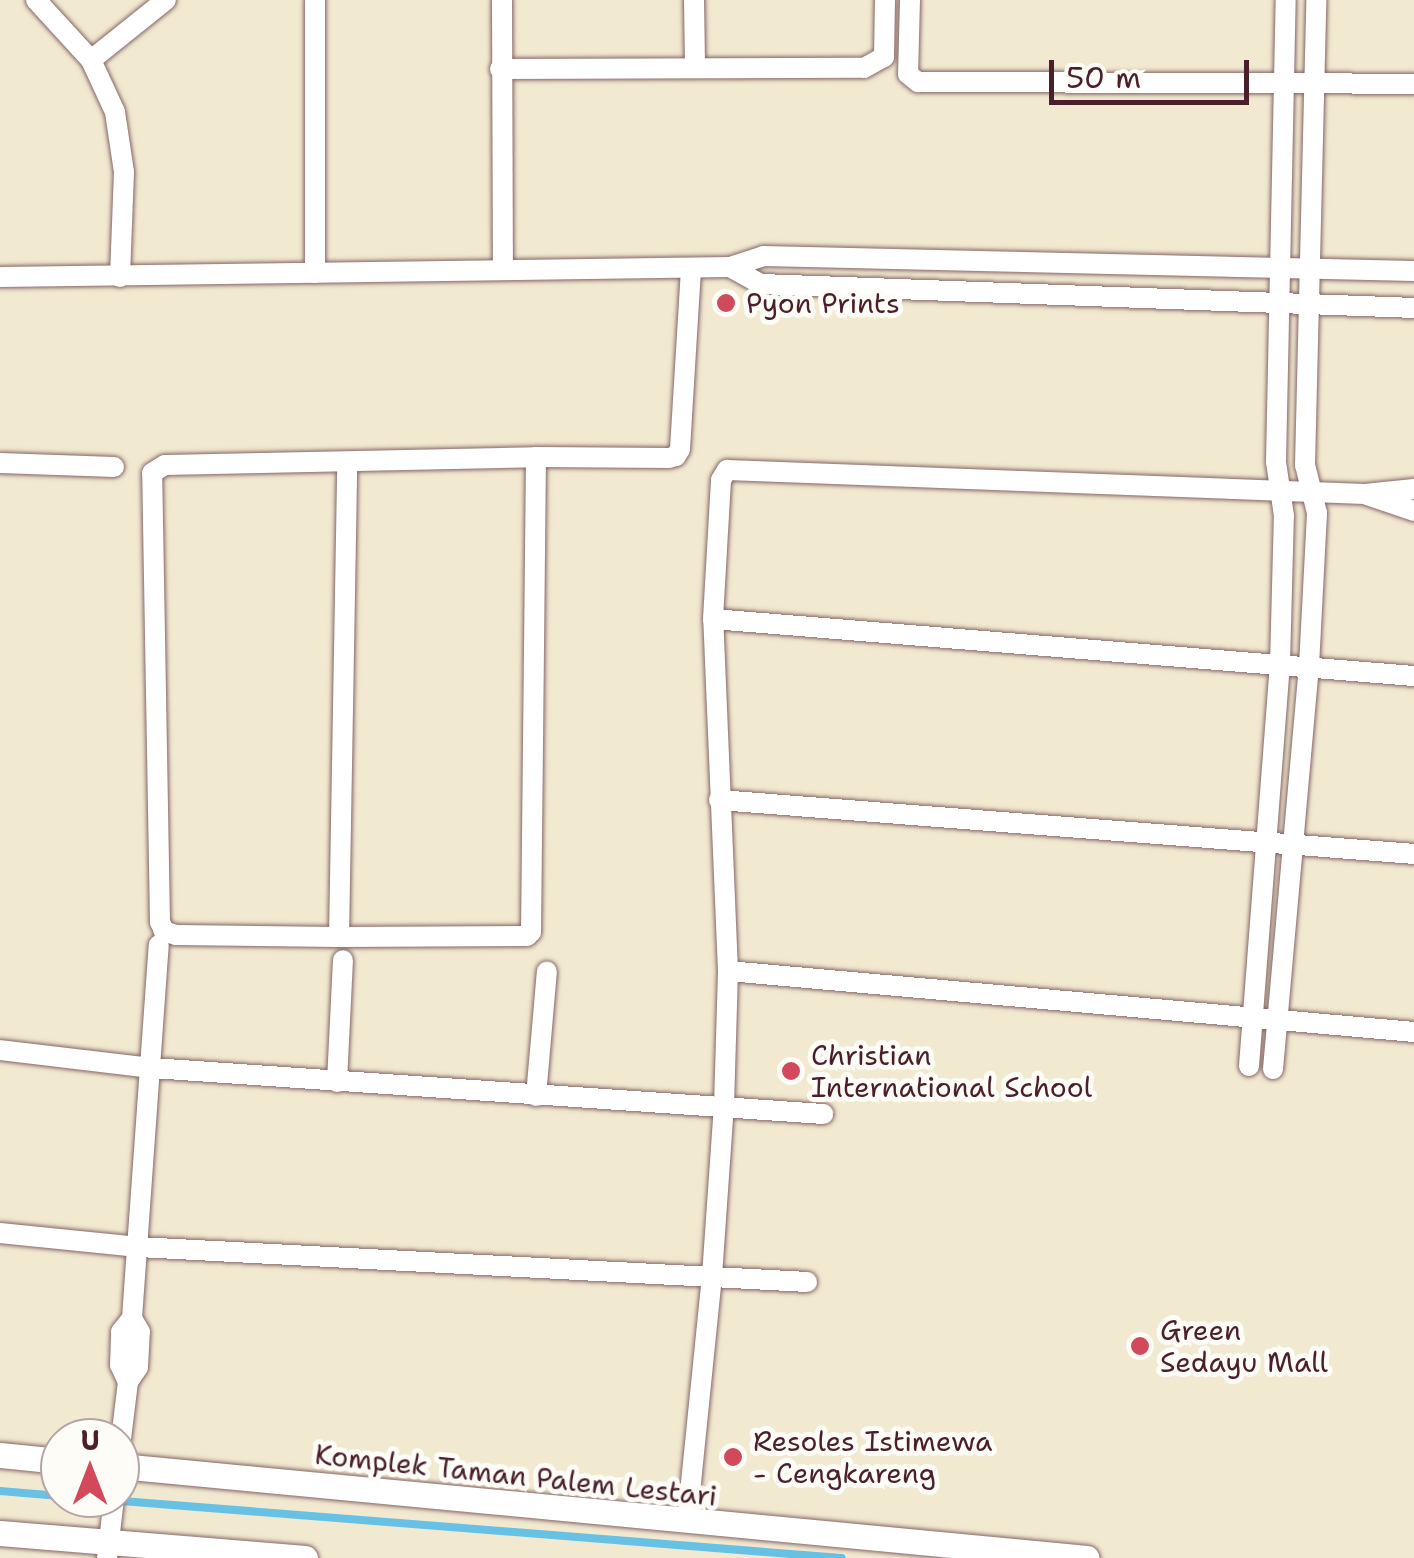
<!DOCTYPE html>
<html>
<head>
<meta charset="utf-8">
<style>
  body { margin:0 }
  #map { position:relative; width:1414px; height:1558px; overflow:hidden; background:#f2e9d1; font-family:"Shantell Sans",sans-serif }
  div>[style] { position:absolute }
  .stream>* { height:8px; margin:-4px; padding:0 4px; transform-origin:4px; border-radius:4px; background:#66c1e4 }
  .roads { filter:drop-shadow(0 0 2px #856665) drop-shadow(0 0 2px #856665) }
  .minor>* { height:20px; margin:-10px; padding:0 10px; transform-origin:10px; border-radius:10px; background:#fff }
  .tertiary>* { height:25px; margin:-12.5px; padding:0 12.5px; transform-origin:12.5px; border-radius:12.5px; background:#fff }
  .dots>* { width:28px; height:28px; translate:-50% -50%; box-sizing:border-box; border:5px solid #fdfcf7; border-radius:50% }
  span { translate:-50% -50%; white-space:nowrap; text-align:center; line-height:1.15; -webkit-text-stroke:10px #fdfcf7; paint-order:stroke }
  .poi-label { font-size:28px; color:#4a1f2b }
  .left { translate:0 -50%; text-align:left }
  .street-label { font-size:28px; color:#4a1f2b }
  .north { position:absolute; left:40px; top:1418px; width:100px; height:100px; box-sizing:border-box; background:#fdfcf7; border:2px solid #b5a4a5; border-radius:50%; rotate:0deg; font-size:28px; font-weight:700; line-height:40px; text-align:center; color:#4a1f2b }
  .north::after { content:''; display:block; margin:auto; width:35px; height:45px; background:#d1495b; clip-path:polygon(50% 0,100% 100%,50% 72%,0 100%) }
  .scale { position:absolute; left:1049px; top:60px; width:200px; height:45px; box-sizing:border-box; border:5px solid #4a1f2b; border-top:0; padding-left:12px; font-size:30px; line-height:35px; white-space:nowrap; color:#4a1f2b; -webkit-text-stroke:8px #fdfcf7; paint-order:stroke }
</style>
</head>
<body>
<div id="map">
  <div class="stream">
    <div style="left:0;top:1491px;width:60px;rotate:4.8deg"></div>
    <div style="left:84px;top:1498px;width:760px;rotate:4.53deg"></div>
  </div>
  <div class="roads">
    <div class="minor">
      <div style="left:36px;top:0;width:81px;rotate:47.5deg"></div>
      <div style="left:91px;top:60px;width:57px;rotate:65.2deg"></div>
      <div style="left:115px;top:112px;width:61px;rotate:81.5deg"></div>
      <div style="left:124px;top:172px;width:105px;rotate:92.2deg"></div>
      <div style="left:315px;top:0;width:273px;rotate:90deg"></div>
      <div style="left:502px;top:0;width:269px;rotate:89.8deg"></div>
      <div style="left:694px;top:0;width:67px;rotate:89.1deg"></div>
      <div style="left:910px;top:0;width:74px;rotate:91.5deg"></div>
      <div style="left:908px;top:74px;width:13px;rotate:39deg"></div>
      <div style="left:918px;top:82px;width:496px;rotate:0.2deg"></div>
      <div style="left:91px;top:60px;width:96px;rotate:-38.7deg"></div>
      <div style="left:500px;top:69px;width:364px;rotate:-0.2deg"></div>
      <div style="left:864px;top:68px;width:23px;rotate:-29deg"></div>
      <div style="left:884px;top:57px;width:57px;rotate:-89deg"></div>
      <div style="left:730px;top:267px;width:35px;rotate:29deg"></div>
      <div style="left:761px;top:284px;width:653px;rotate:2.1deg"></div>
      <div style="left:0;top:277px;width:730px;rotate:-0.78deg"></div>
      <div style="left:730px;top:267px;width:35px;rotate:-18deg"></div>
      <div style="left:763px;top:256px;width:651px;rotate:1.32deg"></div>
      <div style="left:536px;top:457px;width:475px;rotate:90.6deg"></div>
      <div style="left:531px;top:932px;width:6px;rotate:135deg"></div>
      <div style="left:527px;top:936px;width:188px;rotate:179.7deg"></div>
      <div style="left:339px;top:937px;width:163px;rotate:-179.3deg"></div>
      <div style="left:176px;top:935px;width:13px;rotate:-162deg"></div>
      <div style="left:164px;top:931px;width:10px;rotate:-114deg"></div>
      <div style="left:160px;top:922px;width:449px;rotate:-91deg"></div>
      <div style="left:152px;top:473px;width:15px;rotate:-32deg"></div>
      <div style="left:165px;top:465px;width:371px;rotate:-1.2deg"></div>
      <div style="left:536px;top:457px;width:133px;rotate:0.4deg"></div>
      <div style="left:669px;top:458px;width:7px;rotate:-16deg"></div>
      <div style="left:676px;top:456px;width:8px;rotate:-60deg"></div>
      <div style="left:680px;top:449px;width:181px;rotate:-86.5deg"></div>
      <div style="left:0;top:463px;width:114px;rotate:2deg"></div>
      <div style="left:1367px;top:495px;width:50px;rotate:18.8deg"></div>
      <div style="left:713px;top:619px;width:703px;rotate:4.65deg"></div>
      <div style="left:719px;top:800px;width:697px;rotate:4.44deg"></div>
      <div style="left:339px;top:937px;width:474px;rotate:-89deg"></div>
      <div style="left:728px;top:971px;width:689px;rotate:5.08deg"></div>
      <div style="left:0;top:1050px;width:153px;rotate:6.8deg"></div>
      <div style="left:152px;top:1068px;width:673px;rotate:3.92deg"></div>
      <div style="left:1249px;top:1066px;width:403px;rotate:-85.6deg"></div>
      <div style="left:1280px;top:664px;width:148px;rotate:-88.5deg"></div>
      <div style="left:1284px;top:516px;width:55px;rotate:-98.4deg"></div>
      <div style="left:1276px;top:462px;width:462px;rotate:-88.8deg"></div>
      <div style="left:1273px;top:1069px;width:405px;rotate:-84.9deg"></div>
      <div style="left:1309px;top:666px;width:153px;rotate:-87deg"></div>
      <div style="left:1317px;top:513px;width:49px;rotate:-104deg"></div>
      <div style="left:1305px;top:465px;width:465px;rotate:-88.6deg"></div>
      <div style="left:337px;top:1082px;width:122px;rotate:-87.2deg"></div>
      <div style="left:536px;top:1096px;width:125px;rotate:-85deg"></div>
      <div style="left:0;top:1233px;width:139px;rotate:5.8deg"></div>
      <div style="left:138px;top:1247px;width:670px;rotate:2.99deg"></div>
      <div style="left:128px;top:1382px;width:19px;rotate:-115deg"></div>
      <div style="left:120px;top:1365px;width:33px;rotate:-88deg"></div>
      <div style="left:121px;top:1332px;width:18px;rotate:-52deg"></div>
      <div style="left:132px;top:1318px;width:374px;rotate:-85.9deg"></div>
      <div style="left:120px;top:1447px;width:65px;rotate:-83deg"></div>
      <div style="left:128px;top:1382px;width:18px;rotate:-56deg"></div>
      <div style="left:138px;top:1367px;width:35px;rotate:-87deg"></div>
      <div style="left:140px;top:1332px;width:16px;rotate:-120deg"></div>
      <div style="left:687px;top:1522px;width:247px;rotate:-84.2deg"></div>
      <div style="left:712px;top:1276px;width:170px;rotate:-86deg"></div>
      <div style="left:724px;top:1106px;width:135px;rotate:-88.3deg"></div>
      <div style="left:728px;top:971px;width:352px;rotate:-92.4deg"></div>
      <div style="left:713px;top:619px;width:139px;rotate:-86.7deg"></div>
      <div style="left:721px;top:480px;width:12px;rotate:-59deg"></div>
      <div style="left:727px;top:470px;width:638px;rotate:2.15deg"></div>
      <div style="left:1365px;top:494px;width:49px;rotate:-5.8deg"></div>
      <div style="left:107px;top:1558px;width:60px;rotate:-83.3deg"></div>
    </div>
    <div class="tertiary">
      <div style="left:0;top:1455px;width:60px;rotate:5.7deg"></div>
      <div style="left:120px;top:1466px;width:971px;rotate:5.43deg"></div>
      <div style="left:0;top:1533px;width:306px;rotate:4.7deg"></div>
    </div>
  </div>
  <div class="dots">
    <div style="left:726px;top:303px;background:#d1495b"></div>
    <div style="left:791px;top:1071px;background:#d1495b"></div>
    <div style="left:1140px;top:1346px;background:#d1495b"></div>
    <div style="left:733px;top:1457px;background:#d1495b"></div>
  </div>
  <div class="poi-label">
    <span class="left" style="left:746px;top:303px">Pyon Prints</span>
    <span class="left" style="left:811px;top:1071px">Christian<br>International School</span>
    <span class="left" style="left:1160px;top:1346px">Green<br>Sedayu Mall</span>
    <span class="left" style="left:753px;top:1457px">Resoles Istimewa<br>- Cengkareng</span>
  </div>
  <div class="street-label">
    <span style="left:516px;top:1475px;rotate:6deg">Komplek Taman Palem Lestari</span>
  </div>
  <div class="north">U</div>
  <div class="scale">50 m</div>
</div>
</body>
</html>
